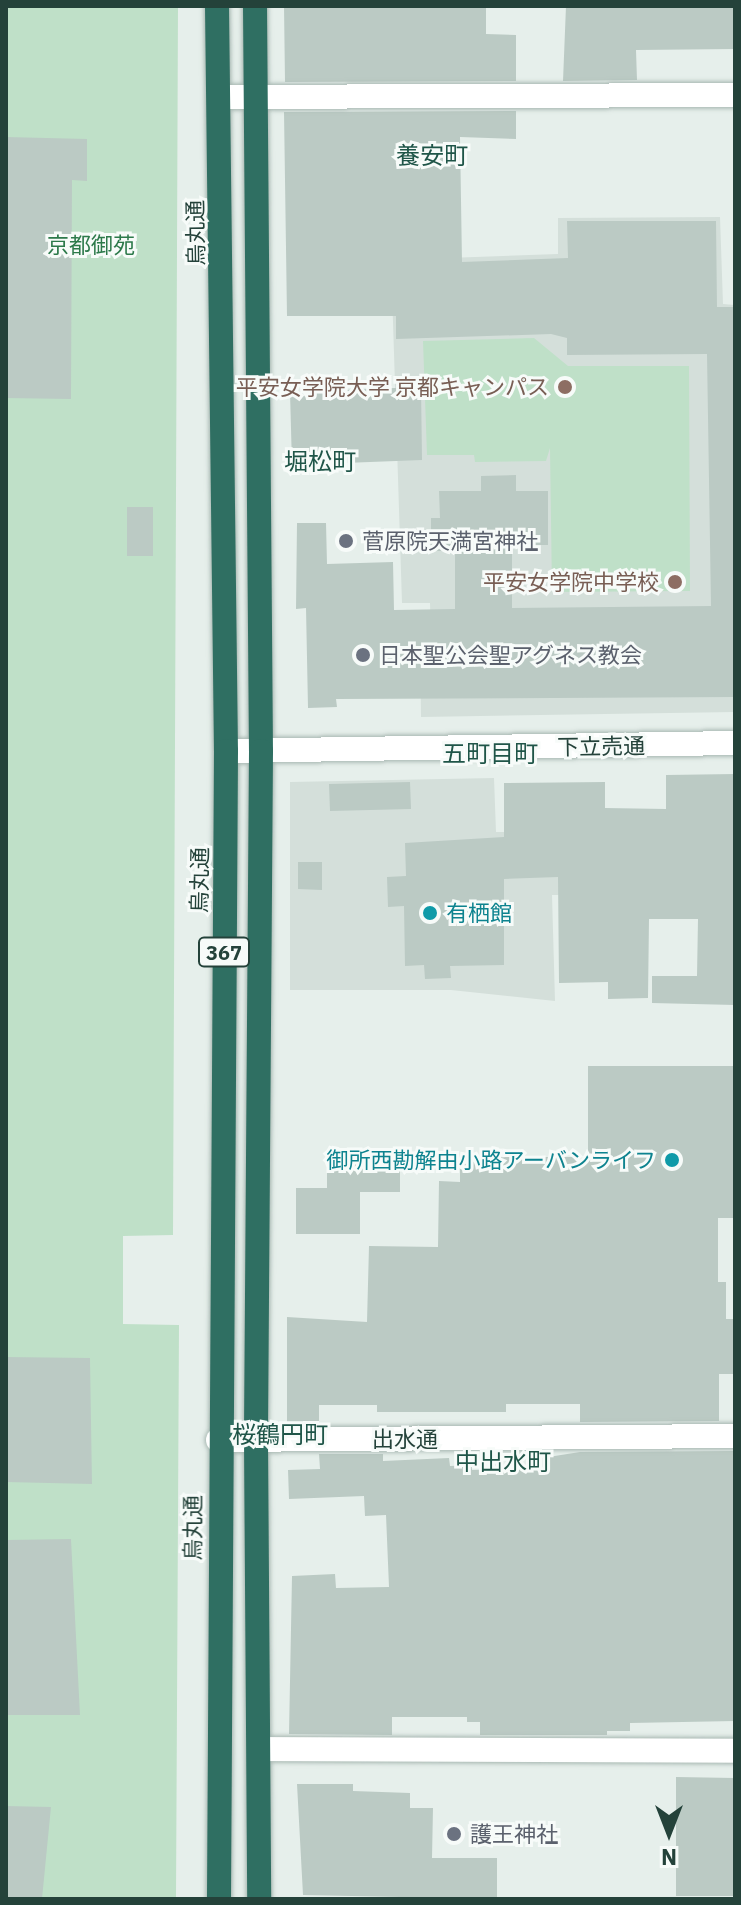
<!DOCTYPE html>
<html>
<head>
<meta charset="utf-8">
<style>
  body { margin:0 }
  #map { position:relative; width:741px; height:1905px; overflow:hidden; background:#e6efeb; font-family:"IBM Plex Sans","Noto Sans JP",sans-serif }
  div>[style] { position:absolute }
  .built>* { inset:0; background:#d4dfda }
  .green>* { inset:0; background:#bfe0c8 }
  .building>* { inset:0; background:#bbcac4 }
  .roads { filter:drop-shadow(0 0 2px #a8b8b2) drop-shadow(0 0 2px #a8b8b2) }
  .minor>* { height:24px; margin:-12px; padding:0 12px; transform-origin:12px; border-radius:12px; background:#fff }
  .highway>* { height:24px; margin:-12px; padding:0 12px; transform-origin:12px; border-radius:12px; background:#2f6f62 }
  .dots>* { width:22px; height:22px; translate:-50% -50%; box-sizing:border-box; border:4px solid #f7fbf9; border-radius:50% }
  span { translate:-50% -50%; white-space:nowrap; text-align:center; line-height:1.15; -webkit-text-stroke:6px #f7fbf9; paint-order:stroke }
  .shield-label span { padding:2px 6px; background:#f7fbf9; border:2px solid; border-radius:6px; -webkit-text-stroke-width:0 }
  .shield-label { font-size:20px; color:#24423a; font-weight:700 }
  .street-label { font-size:22px; color:#24423a }
  .park-label { font-size:22px; color:#2d7a4b }
  .education-label { font-size:22px; color:#785e54 }
  .right { translate:-100% -50%; text-align:right }
  .worship-label { font-size:22px; color:#5b616d }
  .left { translate:0 -50%; text-align:left }
  .culture-label { font-size:22px; color:#0d838f }
  .neighbourhood-label { font-size:24px; color:#1f5548 }
  .frame { position:absolute; inset:0; border:8px solid #24423a; pointer-events:none }
  .north { position:absolute; left:629px; top:1793px; width:80px; height:80px; -webkit-text-stroke:6px #f7fbf9; paint-order:stroke; rotate:180deg; font-size:22px; font-weight:700; line-height:32px; text-align:center; color:#24423a }
  .north::after { content:''; display:block; margin:auto; width:28px; height:36px; background:#24423a; clip-path:polygon(50% 0,100% 100%,50% 72%,0 100%) }
</style>
</head>
<body>
<div id="map">
  <div class="built">
    <div style="clip-path:polygon(720px 217px,723px 304px,735px 305px,735px 712px,421px 717px,420px 640px,431px 640px,430px 603px,402px 603px,391px 260px,558px 254px,558px 218px)"></div>
    <div style="clip-path:polygon(494px 778px,496px 832px,561px 832px,562px 895px,552px 895px,555px 1001px,451px 990px,290px 990px,290px 782px)"></div>
  </div>
  <div class="green">
    <div style="clip-path:polygon(6px 6px,178px 6px,173px 1235px,123px 1236px,123px 1324px,179px 1325px,176px 1899px,6px 1899px)"></div>
    <div style="clip-path:polygon(534px 338px,568px 366px,689px 366px,690px 591px,552px 592px,550px 448px,546px 461px,475px 462px,474px 455px,427px 455px,423px 341px)"></div>
  </div>
  <div class="building">
    <div style="clip-path:polygon(284px 6px,486px 6px,486px 34px,516px 35px,516px 81px,285px 82px)"></div>
    <div style="clip-path:polygon(566px 6px,735px 6px,735px 49px,636px 50px,637px 80px,563px 81px)"></div>
    <div style="clip-path:polygon(516px 111px,516px 139px,460px 137px,462px 262px,568px 258px,567px 221px,716px 221px,717px 307px,735px 307px,735px 697px,336px 699px,337px 707px,308px 708px,306px 608px,296px 609px,297px 523px,326px 523px,327px 564px,393px 562px,394px 610px,455px 609px,455px 551px,431px 551px,431px 518px,440px 518px,439px 491px,481px 491px,481px 476px,516px 475px,516px 491px,548px 491px,548px 545px,512px 545px,512px 608px,711px 606px,707px 354px,567px 355px,567px 338px,551px 334px,396px 339px,396px 316px,287px 316px,284px 112px)"></div>
    <div style="clip-path:polygon(6px 137px,87px 139px,87px 181px,72px 180px,71px 399px,6px 398px)"></div>
    <div style="clip-path:polygon(421px 387px,422px 460px,292px 465px,290px 392px)"></div>
    <div style="clip-path:polygon(127px 507px,153px 507px,153px 556px,127px 556px)"></div>
    <div style="clip-path:polygon(735px 774px,735px 1005px,652px 1003px,652px 976px,697px 976px,698px 919px,649px 919px,648px 998px,608px 999px,608px 982px,559px 983px,558px 877px,504px 879px,504px 965px,450px 966px,451px 978px,425px 979px,424px 965px,405px 966px,404px 906px,388px 907px,387px 877px,406px 876px,405px 843px,504px 837px,504px 783px,605px 782px,605px 808px,666px 809px,666px 775px)"></div>
    <div style="clip-path:polygon(410px 782px,411px 809px,330px 811px,329px 784px)"></div>
    <div style="clip-path:polygon(298px 862px,322px 862px,322px 890px,298px 889px)"></div>
    <div style="clip-path:polygon(588px 1066px,735px 1066px,735px 1218px,718px 1218px,718px 1282px,726px 1282px,726px 1319px,735px 1319px,735px 1374px,719px 1374px,719px 1421px,580px 1422px,580px 1404px,506px 1404px,506px 1412px,377px 1412px,377px 1405px,319px 1405px,319px 1422px,287px 1422px,287px 1317px,367px 1322px,369px 1246px,438px 1247px,439px 1181px,460px 1182px,460px 1164px,471px 1164px,471px 1157px,588px 1157px)"></div>
    <div style="clip-path:polygon(327px 1159px,400px 1159px,400px 1192px,360px 1192px,360px 1234px,296px 1234px,296px 1188px,327px 1188px)"></div>
    <div style="clip-path:polygon(6px 1357px,90px 1358px,92px 1484px,6px 1482px)"></div>
    <div style="clip-path:polygon(735px 1451px,735px 1721px,630px 1723px,630px 1731px,607px 1731px,607px 1735px,480px 1735px,480px 1722px,467px 1722px,467px 1717px,392px 1717px,392px 1735px,289px 1734px,292px 1576px,335px 1574px,336px 1588px,389px 1587px,386px 1515px,365px 1516px,364px 1496px,289px 1499px,288px 1470px,320px 1469px,319px 1454px,383px 1454px,383px 1461px,449px 1458px,450px 1466px,472px 1465px,472px 1470px,542px 1468px,542px 1458px,580px 1452px)"></div>
    <div style="clip-path:polygon(71px 1539px,80px 1715px,6px 1715px,6px 1540px)"></div>
    <div style="clip-path:polygon(676px 1777px,735px 1778px,735px 1896px,676px 1896px)"></div>
    <div style="clip-path:polygon(297px 1784px,353px 1784px,353px 1791px,410px 1793px,410px 1808px,433px 1808px,432px 1858px,497px 1858px,497px 1899px,303px 1895px)"></div>
    <div style="clip-path:polygon(6px 1806px,51px 1807px,42px 1899px,6px 1899px)"></div>
  </div>
  <div class="roads">
    <div class="minor">
      <div style="left:220px;top:97px;width:515px;rotate:-0.22deg"></div>
      <div style="left:226px;top:751px;width:509px;rotate:-0.9deg"></div>
      <div style="left:218px;top:1440px;width:517px;rotate:-0.44deg"></div>
      <div style="left:260px;top:1749px;width:475px;rotate:0.2deg"></div>
    </div>
    <div class="highway">
      <div style="left:217px;top:6px;width:745px;rotate:89.31deg"></div>
      <div style="left:226px;top:751px;width:1148px;rotate:90.35deg"></div>
      <div style="left:255px;top:6px;width:745px;rotate:89.54deg"></div>
      <div style="left:261px;top:751px;width:689px;rotate:90.42deg"></div>
      <div style="left:256px;top:1440px;width:459px;rotate:89.6deg"></div>
    </div>
  </div>
  <div class="dots">
    <div style="left:565px;top:387px;background:#8d6e63"></div>
    <div style="left:346px;top:541px;background:#6b7280"></div>
    <div style="left:675px;top:582px;background:#8d6e63"></div>
    <div style="left:363px;top:655px;background:#6b7280"></div>
    <div style="left:430px;top:913px;background:#0f9aa8"></div>
    <div style="left:672px;top:1160px;background:#0f9aa8"></div>
    <div style="left:454px;top:1834px;background:#6b7280"></div>
  </div>
  <div class="shield-label">
    <span style="left:224px;top:952px">367</span>
  </div>
  <div class="street-label">
    <span style="left:195px;top:233px;rotate:-91deg">烏丸通</span>
    <span style="left:601px;top:746px;rotate:-1deg">下立売通</span>
    <span style="left:199px;top:880px;rotate:-89deg">烏丸通</span>
    <span style="left:405px;top:1439px">出水通</span>
    <span style="left:192px;top:1528px;rotate:-90deg">烏丸通</span>
  </div>
  <div class="park-label">
    <span style="left:91px;top:245px">京都御苑</span>
  </div>
  <div class="education-label">
    <span class="right" style="left:549px;top:387px">平安女学院大学 京都キャンパス</span>
    <span class="right" style="left:659px;top:582px">平安女学院中学校</span>
  </div>
  <div class="worship-label">
    <span class="left" style="left:362px;top:541px">菅原院天満宮神社</span>
    <span class="left" style="left:379px;top:655px">日本聖公会聖アグネス教会</span>
    <span class="left" style="left:470px;top:1834px">護王神社</span>
  </div>
  <div class="culture-label">
    <span class="left" style="left:446px;top:913px">有栖館</span>
    <span class="right" style="left:656px;top:1160px">御所西勘解由小路アーバンライフ</span>
  </div>
  <div class="neighbourhood-label">
    <span style="left:432px;top:156px">養安町</span>
    <span style="left:320px;top:462px">堀松町</span>
    <span style="left:490px;top:754px">五町目町</span>
    <span style="left:280px;top:1435px">桜鶴円町</span>
    <span style="left:503px;top:1462px">中出水町</span>
  </div>
  <div class="frame"></div>
  <div class="north">N</div>
</div>
</body>
</html>
